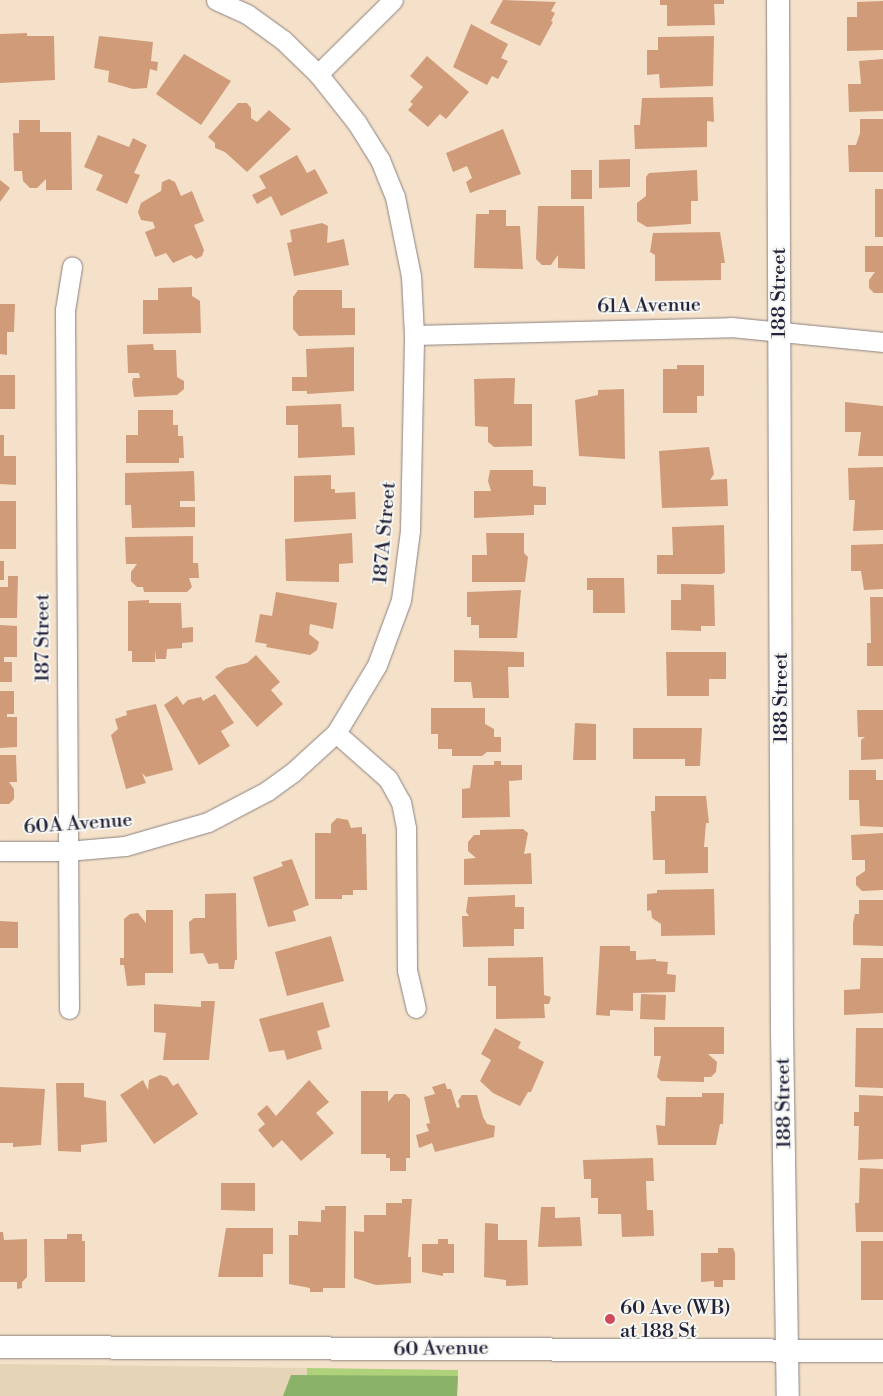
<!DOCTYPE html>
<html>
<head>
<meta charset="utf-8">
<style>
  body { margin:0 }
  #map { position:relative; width:883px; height:1396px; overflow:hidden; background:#f5e1c9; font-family:"Libre Bodoni",serif }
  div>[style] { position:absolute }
  .built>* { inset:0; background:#e6d4b7 }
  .green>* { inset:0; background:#aed179 }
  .forest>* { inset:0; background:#8ab369 }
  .building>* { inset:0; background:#d09b79 }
  .roads { filter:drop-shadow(0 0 1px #8c8282) drop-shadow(0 0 1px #8c8282) }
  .minor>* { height:19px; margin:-9.5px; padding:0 9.5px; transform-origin:9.5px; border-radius:9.5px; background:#fff }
  .tertiary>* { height:22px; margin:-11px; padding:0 11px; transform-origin:11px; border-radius:11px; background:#fff }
  .dots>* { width:14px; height:14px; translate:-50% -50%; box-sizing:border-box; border:2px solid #f6f6f2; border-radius:50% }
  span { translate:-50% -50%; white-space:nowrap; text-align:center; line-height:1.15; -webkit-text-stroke:4px #f6f6f2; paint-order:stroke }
  .street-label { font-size:20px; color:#22223b }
  .poi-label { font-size:20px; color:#22223b }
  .left { translate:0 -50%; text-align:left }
</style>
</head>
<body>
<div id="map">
  <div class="built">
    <div style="clip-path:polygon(0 1364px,307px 1368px,307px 1396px,0 1396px)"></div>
  </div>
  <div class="green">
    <div style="clip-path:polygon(307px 1368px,458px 1370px,457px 1396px,307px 1396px)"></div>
  </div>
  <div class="forest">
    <div style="clip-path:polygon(291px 1375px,458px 1376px,457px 1396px,283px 1396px)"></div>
  </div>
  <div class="building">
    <div style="clip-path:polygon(503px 0,556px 2px,551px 11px,555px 13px,551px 21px,553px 22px,540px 46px,490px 23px)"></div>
    <div style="clip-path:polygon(660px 0,724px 0,724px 4px,714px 4px,715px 25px,667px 26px,667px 5px,660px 5px)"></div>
    <div style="clip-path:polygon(883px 1px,883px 50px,847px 51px,847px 17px,857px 17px,857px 2px)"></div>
    <div style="clip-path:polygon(471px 24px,508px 44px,501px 58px,508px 61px,498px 79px,492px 76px,487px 85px,453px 67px)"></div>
    <div style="clip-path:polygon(27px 33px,27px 36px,54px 36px,55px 80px,0 83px,0 34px)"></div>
    <div style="clip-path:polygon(99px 36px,153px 42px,151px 61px,158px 62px,157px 71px,150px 69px,147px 88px,133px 89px,108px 82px,109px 71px,94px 68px)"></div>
    <div style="clip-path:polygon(714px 36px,713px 86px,660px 88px,659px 74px,647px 75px,647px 50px,658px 50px,658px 37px)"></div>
    <div style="clip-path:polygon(184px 54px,231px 81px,201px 125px,156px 94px)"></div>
    <div style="clip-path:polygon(427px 56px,469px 92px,446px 119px,440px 114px,428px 127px,408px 110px,413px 104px,410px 102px,423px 87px,410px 76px)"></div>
    <div style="clip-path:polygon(883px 59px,883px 111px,849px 112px,848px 84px,861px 84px,859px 61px)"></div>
    <div style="clip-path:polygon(713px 97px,714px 122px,707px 121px,707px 147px,635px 149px,634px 125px,640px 125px,642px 98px)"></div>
    <div style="clip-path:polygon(238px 103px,247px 103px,251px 108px,251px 118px,257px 122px,269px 110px,291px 129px,247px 172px,225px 152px,215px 148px,215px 143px,208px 137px)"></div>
    <div style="clip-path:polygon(860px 119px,883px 119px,883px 172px,849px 172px,848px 145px,856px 145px,860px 133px)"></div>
    <div style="clip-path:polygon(19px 120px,40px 120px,40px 132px,71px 132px,72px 190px,46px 190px,46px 179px,37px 188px,30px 188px,23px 181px,22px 171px,14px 171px,13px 133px,19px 133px)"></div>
    <div style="clip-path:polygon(503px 129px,521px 174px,470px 193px,466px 182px,472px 178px,467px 166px,453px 172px,446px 153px)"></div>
    <div style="clip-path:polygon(98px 135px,129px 147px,133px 138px,147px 145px,134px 173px,140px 175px,127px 204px,96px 190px,103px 175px,84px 167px)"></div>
    <div style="clip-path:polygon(297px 155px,307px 173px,315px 169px,328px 193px,281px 216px,271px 196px,257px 204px,252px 195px,266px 188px,259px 176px)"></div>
    <div style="clip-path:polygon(630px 159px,630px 187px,599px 188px,599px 160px)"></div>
    <div style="clip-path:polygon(571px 170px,592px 170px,592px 199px,571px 199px)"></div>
    <div style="clip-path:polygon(697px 170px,698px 201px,691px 201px,691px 224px,647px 227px,637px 221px,637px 203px,646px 196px,646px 177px,649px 173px)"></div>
    <div style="clip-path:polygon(169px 179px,175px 182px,181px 196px,192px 191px,204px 221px,194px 225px,204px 250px,202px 256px,196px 259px,191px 255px,173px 263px,166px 253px,155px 257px,145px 232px,155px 228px,153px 222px,141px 220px,138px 212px,141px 203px,161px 191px,162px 182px)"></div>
    <div style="clip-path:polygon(0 180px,10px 188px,0 202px)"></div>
    <div style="clip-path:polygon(875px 189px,883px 189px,883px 237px,875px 237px)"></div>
    <div style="clip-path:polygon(538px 206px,584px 206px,585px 269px,558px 268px,558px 255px,551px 265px,542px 265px,536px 259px)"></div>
    <div style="clip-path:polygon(489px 210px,506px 210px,506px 226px,520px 226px,523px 269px,474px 268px,476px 214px,489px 214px)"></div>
    <div style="clip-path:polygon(322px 223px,328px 226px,327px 243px,344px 239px,349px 265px,294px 276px,287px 243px,292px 242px,290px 230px)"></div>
    <div style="clip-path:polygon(720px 232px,725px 263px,721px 263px,721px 280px,655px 281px,655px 255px,650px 252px,653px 233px)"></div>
    <div style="clip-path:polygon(865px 246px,883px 246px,883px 293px,874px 293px,869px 288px,869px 280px,875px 272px,865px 272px)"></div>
    <div style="clip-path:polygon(192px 287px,192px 296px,200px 301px,201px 333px,143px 334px,143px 300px,158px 300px,158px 288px)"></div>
    <div style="clip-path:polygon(298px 290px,342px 290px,342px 308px,355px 308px,355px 335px,299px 336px,293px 329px,293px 297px)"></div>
    <div style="clip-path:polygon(0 304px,15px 304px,14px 332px,7px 332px,7px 355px,0 354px)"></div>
    <div style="clip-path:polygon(153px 344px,154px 350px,176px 350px,177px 377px,184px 381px,184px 389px,177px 395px,134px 397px,132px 383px,133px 378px,140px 378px,139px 373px,128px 373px,127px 345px)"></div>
    <div style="clip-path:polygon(354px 347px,354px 391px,307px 394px,307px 391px,292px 391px,292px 377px,307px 377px,306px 349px)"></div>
    <div style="clip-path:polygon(677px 365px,704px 365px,704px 396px,697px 396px,697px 413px,663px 413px,663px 369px,677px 369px)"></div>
    <div style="clip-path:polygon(0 375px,15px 375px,15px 409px,0 409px)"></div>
    <div style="clip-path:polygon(515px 378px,514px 404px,532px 404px,532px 446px,494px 447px,488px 442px,488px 427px,475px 426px,474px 379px)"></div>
    <div style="clip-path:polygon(624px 389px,625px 459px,579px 456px,575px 400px,598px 395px,598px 390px)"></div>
    <div style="clip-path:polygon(845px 402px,883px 406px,883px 456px,858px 456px,861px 432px,845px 432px)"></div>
    <div style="clip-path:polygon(341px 404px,342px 427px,354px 427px,355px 455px,298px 458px,298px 425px,286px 425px,286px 406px)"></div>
    <div style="clip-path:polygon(138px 410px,173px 410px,173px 425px,178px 425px,178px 436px,183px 436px,184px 458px,179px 458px,179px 463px,126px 463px,126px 435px,138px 435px)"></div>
    <div style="clip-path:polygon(0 435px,4px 435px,4px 456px,16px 456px,16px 485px,0 484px)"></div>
    <div style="clip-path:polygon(709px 447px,714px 474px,710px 480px,727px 479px,728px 506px,662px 508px,659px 451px)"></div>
    <div style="clip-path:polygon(883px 467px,883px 530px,853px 531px,855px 500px,849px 500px,848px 468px)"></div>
    <div style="clip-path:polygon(490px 470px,533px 470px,533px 486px,546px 487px,546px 505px,534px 505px,534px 515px,474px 518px,474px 491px,491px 491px,488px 481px)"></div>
    <div style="clip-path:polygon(194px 471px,195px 501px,180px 501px,180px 507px,195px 507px,195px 527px,132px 528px,131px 505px,125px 505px,125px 473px)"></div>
    <div style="clip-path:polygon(331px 475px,331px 489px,335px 489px,335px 493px,355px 492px,356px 519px,294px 522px,294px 476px)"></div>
    <div style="clip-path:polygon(0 501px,16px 501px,16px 549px,0 549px)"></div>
    <div style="clip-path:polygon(724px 525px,725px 572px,722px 574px,657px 574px,657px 555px,673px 555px,672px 527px)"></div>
    <div style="clip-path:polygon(352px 533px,353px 563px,339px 564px,339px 582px,286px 581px,285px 539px)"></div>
    <div style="clip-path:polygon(486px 533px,524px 533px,524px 553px,528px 557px,525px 582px,472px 582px,472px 555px,487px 555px)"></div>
    <div style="clip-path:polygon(193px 536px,193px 563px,198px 563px,199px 578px,189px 578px,192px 587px,187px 592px,144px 592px,143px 587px,137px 587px,131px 581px,131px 572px,137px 564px,126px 564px,125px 537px)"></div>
    <div style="clip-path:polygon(883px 544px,883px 589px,864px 590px,861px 571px,851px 571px,851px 545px)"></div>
    <div style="clip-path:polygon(0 561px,4px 561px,4px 580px,0 580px)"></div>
    <div style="clip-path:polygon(8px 576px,18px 576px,17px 618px,0 618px,0 587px,8px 587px)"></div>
    <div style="clip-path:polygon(587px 578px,624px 578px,625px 613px,593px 613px,593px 590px,587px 590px)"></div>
    <div style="clip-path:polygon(681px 584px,714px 585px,715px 626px,701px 626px,701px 631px,671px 630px,671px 600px,681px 600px)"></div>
    <div style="clip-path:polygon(521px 590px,517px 638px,479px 638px,479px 625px,471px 625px,471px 617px,467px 617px,467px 592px)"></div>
    <div style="clip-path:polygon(276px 592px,337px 603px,333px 629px,310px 624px,309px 634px,319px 642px,317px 650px,310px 655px,266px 647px,267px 644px,255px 642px,260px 614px,272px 616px)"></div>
    <div style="clip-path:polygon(870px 597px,883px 597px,883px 666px,867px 666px,867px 643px,871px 643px)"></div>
    <div style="clip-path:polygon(149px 600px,149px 603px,181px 603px,182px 628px,193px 627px,193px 642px,182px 643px,182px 648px,167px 649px,166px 659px,156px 659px,155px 650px,155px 662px,132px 662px,132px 651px,128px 651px,128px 601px)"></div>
    <div style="clip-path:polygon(0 625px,17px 626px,17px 657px,4px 657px,4px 662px,12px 662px,12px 682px,0 682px)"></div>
    <div style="clip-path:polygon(454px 650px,524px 652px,524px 667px,508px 667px,509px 698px,473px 698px,471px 682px,454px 682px)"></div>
    <div style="clip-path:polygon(666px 652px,726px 652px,726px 679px,709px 679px,709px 696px,667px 696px)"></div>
    <div style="clip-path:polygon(256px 655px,280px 682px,271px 690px,283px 704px,257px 727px,215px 677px,226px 668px,247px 663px)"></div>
    <div style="clip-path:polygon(0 691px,14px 691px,14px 714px,7px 714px,7px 717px,17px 717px,17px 747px,0 748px)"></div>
    <div style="clip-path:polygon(215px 694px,234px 723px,221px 731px,230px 746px,199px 765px,164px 705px,177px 696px,183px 705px,188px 700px,201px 697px,203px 701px)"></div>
    <div style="clip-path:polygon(156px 704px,173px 770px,146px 777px,142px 773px,146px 783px,126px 789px,111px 735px,118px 729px,115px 719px,127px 715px,126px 711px)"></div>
    <div style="clip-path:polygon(431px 708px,485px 708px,485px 724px,494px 729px,494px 737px,501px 737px,501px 752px,487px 752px,482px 756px,452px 756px,452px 749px,438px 749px,438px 734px,431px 734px)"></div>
    <div style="clip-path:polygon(857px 710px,883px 710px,883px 759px,861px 760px,861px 740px,865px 737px,858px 737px)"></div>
    <div style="clip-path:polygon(575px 723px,596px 724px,596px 760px,573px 760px)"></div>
    <div style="clip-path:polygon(633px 728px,702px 728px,700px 766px,685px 766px,685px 759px,633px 759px)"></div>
    <div style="clip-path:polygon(0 755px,16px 755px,17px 782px,9px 782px,14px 789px,14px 799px,9px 804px,0 804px)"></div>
    <div style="clip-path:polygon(494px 761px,501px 761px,501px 765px,522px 765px,522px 780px,509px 781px,510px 817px,462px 818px,462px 789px,470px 788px,473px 765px,494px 765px)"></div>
    <div style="clip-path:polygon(849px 770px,876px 770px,876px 780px,883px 780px,883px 827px,860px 826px,859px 800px,849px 800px)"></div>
    <div style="clip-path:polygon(655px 796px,706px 796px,709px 823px,706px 823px,704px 847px,708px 847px,708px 873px,665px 874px,665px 860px,653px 860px,651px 811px,655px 811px)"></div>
    <div style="clip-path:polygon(337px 818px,348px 820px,351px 828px,362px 827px,362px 834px,366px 834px,367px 890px,353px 890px,353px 895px,342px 895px,342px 899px,315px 899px,315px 833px,331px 833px,331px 824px)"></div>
    <div style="clip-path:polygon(523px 829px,528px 833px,524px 854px,531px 853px,532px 884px,464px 885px,464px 859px,476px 858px,468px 851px,468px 842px,474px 835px,480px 835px,480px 830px)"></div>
    <div style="clip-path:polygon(883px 833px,883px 890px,862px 891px,856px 885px,856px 877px,865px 871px,865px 860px,852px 860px,851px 835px)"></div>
    <div style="clip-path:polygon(292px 859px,309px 905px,293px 911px,296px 921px,268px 927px,253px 877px,283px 866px,281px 862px)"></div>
    <div style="clip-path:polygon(714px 889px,715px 935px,661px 936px,661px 924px,652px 918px,651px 910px,647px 911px,647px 894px,657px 893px,657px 890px)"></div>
    <div style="clip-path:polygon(236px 893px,237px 960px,235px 960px,234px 969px,219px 969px,218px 963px,208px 964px,203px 953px,190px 954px,189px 922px,194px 918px,205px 918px,205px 894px)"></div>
    <div style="clip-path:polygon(515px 895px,515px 907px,524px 907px,524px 929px,514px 929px,514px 946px,463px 947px,462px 916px,469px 916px,466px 912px,468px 897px)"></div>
    <div style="clip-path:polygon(859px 900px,883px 900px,883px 946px,853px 945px,853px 923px,855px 914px,859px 914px)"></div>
    <div style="clip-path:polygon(146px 910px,173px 910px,173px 973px,145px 973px,145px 985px,127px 986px,124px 965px,120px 965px,120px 958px,124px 958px,124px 919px,130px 914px,138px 913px,146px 923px)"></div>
    <div style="clip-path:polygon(0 921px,18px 922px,18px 948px,0 948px)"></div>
    <div style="clip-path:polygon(331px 936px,344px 981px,287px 996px,275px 952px)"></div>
    <div style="clip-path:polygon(600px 946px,630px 946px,630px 951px,636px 951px,636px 960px,656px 959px,656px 961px,668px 962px,667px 974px,676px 975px,675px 992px,633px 993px,633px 1011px,610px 1010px,610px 1016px,596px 1015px)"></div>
    <div style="clip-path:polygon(543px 957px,544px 995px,551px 997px,549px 1004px,544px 1004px,545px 1018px,496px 1019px,496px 986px,488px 986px,488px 958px)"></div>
    <div style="clip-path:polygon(861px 958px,883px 958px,883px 1013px,844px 1015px,844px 990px,860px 989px)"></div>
    <div style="clip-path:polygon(641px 994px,666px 995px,665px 1020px,640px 1019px)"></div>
    <div style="clip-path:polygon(201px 1001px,215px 1001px,209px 1060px,163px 1060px,166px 1033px,154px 1032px,154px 1004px,201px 1007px)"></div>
    <div style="clip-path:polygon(323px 1002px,330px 1027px,317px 1031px,322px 1049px,287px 1060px,284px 1050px,269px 1052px,259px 1019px)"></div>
    <div style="clip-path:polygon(654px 1027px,724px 1027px,724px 1054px,708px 1054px,717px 1062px,716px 1072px,711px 1077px,704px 1077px,704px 1082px,661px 1081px,657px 1077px,661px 1056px,654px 1056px)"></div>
    <div style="clip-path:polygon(495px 1028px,521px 1042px,518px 1048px,544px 1062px,531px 1092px,528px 1092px,520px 1106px,493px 1093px,480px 1081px,491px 1060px,481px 1054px)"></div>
    <div style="clip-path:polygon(856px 1028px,883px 1028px,883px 1088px,855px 1087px)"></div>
    <div style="clip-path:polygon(160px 1075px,167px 1077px,173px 1086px,178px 1083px,198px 1114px,154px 1144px,120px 1095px,143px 1080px,148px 1090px,149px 1080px)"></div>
    <div style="clip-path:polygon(309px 1080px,329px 1102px,316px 1113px,334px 1133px,301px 1161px,282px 1140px,273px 1148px,258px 1130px,265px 1124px,257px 1114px,267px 1105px,276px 1116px)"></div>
    <div style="clip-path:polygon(56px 1083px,84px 1083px,84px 1097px,106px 1101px,107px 1142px,81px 1145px,81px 1152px,58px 1151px)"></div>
    <div style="clip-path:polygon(445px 1083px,447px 1089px,451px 1089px,457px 1108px,460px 1107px,458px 1101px,462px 1095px,477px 1095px,483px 1117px,487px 1124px,495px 1126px,494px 1137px,435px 1152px,432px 1143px,419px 1148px,416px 1135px,429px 1131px,426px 1124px,430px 1123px,424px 1097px,435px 1094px,432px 1087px)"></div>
    <div style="clip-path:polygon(0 1087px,45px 1089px,41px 1145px,13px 1147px,13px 1143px,0 1143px)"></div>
    <div style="clip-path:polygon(361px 1091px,388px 1091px,388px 1102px,395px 1094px,405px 1094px,410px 1099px,410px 1158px,406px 1158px,406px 1171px,390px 1171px,390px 1158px,386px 1158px,386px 1154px,361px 1154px)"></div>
    <div style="clip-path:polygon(702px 1093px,724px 1093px,723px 1124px,720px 1124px,716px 1145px,658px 1145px,656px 1125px,665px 1126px,666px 1097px,702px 1097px)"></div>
    <div style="clip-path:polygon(859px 1095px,883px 1096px,883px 1159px,858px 1160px,859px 1126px,854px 1126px,854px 1112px,859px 1112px)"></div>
    <div style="clip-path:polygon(653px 1158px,654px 1181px,646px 1181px,647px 1210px,653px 1210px,654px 1236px,622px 1237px,621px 1214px,598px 1214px,598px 1198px,591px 1198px,591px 1179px,584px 1179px,583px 1160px)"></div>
    <div style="clip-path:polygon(860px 1168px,883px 1169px,883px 1232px,856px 1232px,855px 1203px,859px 1203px)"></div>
    <div style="clip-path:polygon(221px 1183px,255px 1183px,255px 1211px,221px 1210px)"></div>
    <div style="clip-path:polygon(402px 1199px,412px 1199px,408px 1257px,411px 1257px,411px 1283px,376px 1285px,354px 1278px,354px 1231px,364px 1232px,364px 1215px,386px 1215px,386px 1203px,402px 1203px)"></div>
    <div style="clip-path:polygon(325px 1206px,346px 1206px,345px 1288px,323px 1288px,323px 1292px,310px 1292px,310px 1288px,289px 1284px,289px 1235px,298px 1235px,298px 1221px,321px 1222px,321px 1210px,325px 1210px)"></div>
    <div style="clip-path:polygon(541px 1207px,555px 1207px,555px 1218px,580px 1217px,582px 1246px,538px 1247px)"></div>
    <div style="clip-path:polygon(485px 1223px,498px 1224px,498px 1240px,527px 1240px,528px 1285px,506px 1286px,506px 1280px,484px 1277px)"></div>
    <div style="clip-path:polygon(226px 1228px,273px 1228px,273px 1254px,263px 1254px,263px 1277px,218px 1277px)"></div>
    <div style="clip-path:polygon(0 1232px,3px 1232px,4px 1240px,27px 1239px,27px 1277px,22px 1282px,22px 1288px,17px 1289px,17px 1282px,0 1282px)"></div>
    <div style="clip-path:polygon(67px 1234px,82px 1234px,82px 1241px,85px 1241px,85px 1282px,45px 1282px,44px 1239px,67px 1239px)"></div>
    <div style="clip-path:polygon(438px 1239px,448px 1239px,448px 1244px,454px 1244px,454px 1273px,443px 1273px,443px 1276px,422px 1272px,422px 1244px,438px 1244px)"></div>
    <div style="clip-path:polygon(861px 1241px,883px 1241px,883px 1300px,861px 1300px)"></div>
    <div style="clip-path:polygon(718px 1248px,733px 1248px,735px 1253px,735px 1280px,723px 1280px,723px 1287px,714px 1287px,714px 1281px,701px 1282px,701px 1253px,718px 1253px)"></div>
  </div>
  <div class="roads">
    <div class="minor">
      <div style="left:318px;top:74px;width:105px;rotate:-44.6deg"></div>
      <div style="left:414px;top:335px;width:317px;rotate:-1.4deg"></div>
      <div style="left:731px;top:327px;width:153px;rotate:5.6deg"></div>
      <div style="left:336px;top:733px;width:69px;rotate:41.5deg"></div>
      <div style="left:388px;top:779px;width:26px;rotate:61deg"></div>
      <div style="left:401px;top:802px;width:26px;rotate:79deg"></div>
      <div style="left:406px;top:828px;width:142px;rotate:89.6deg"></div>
      <div style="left:407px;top:970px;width:39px;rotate:77deg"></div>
      <div style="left:0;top:851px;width:67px"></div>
      <div style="left:67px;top:851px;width:58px;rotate:-4.9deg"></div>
      <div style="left:125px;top:846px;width:86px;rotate:-16.1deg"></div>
      <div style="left:208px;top:822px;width:67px;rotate:-27.7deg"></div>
      <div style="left:267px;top:791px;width:31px;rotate:-36deg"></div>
      <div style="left:292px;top:773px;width:59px;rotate:-42.3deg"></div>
      <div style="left:336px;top:733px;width:79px;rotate:-58.9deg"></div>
      <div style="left:377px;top:665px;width:69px;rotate:-69.7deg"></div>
      <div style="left:401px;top:600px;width:70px;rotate:-82.6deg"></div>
      <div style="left:410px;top:531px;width:196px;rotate:-88.8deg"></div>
      <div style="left:414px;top:335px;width:59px;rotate:-92.9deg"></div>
      <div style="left:411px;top:276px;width:81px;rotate:-101.4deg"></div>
      <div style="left:395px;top:197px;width:40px;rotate:-112deg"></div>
      <div style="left:380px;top:160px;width:44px;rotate:-121.9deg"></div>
      <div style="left:357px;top:123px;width:63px;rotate:-128.5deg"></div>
      <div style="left:318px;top:74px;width:49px;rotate:-135.8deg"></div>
      <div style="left:283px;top:40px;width:44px;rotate:-144.2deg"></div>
      <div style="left:247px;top:14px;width:34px;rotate:-156deg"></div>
      <div style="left:69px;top:1009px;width:699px;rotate:-90.33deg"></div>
      <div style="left:65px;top:310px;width:44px;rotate:-80.8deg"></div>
    </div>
    <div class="tertiary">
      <div style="left:778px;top:0;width:1031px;rotate:89.78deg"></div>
      <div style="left:782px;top:1031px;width:365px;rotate:89.1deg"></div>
      <div style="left:0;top:1347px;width:883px;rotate:0.26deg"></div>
    </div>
  </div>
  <div class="dots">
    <div style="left:610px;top:1319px;background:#d1495b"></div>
  </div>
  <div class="street-label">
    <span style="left:779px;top:293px;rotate:-90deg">188 Street</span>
    <span style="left:649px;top:306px;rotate:-1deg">61A Avenue</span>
    <span style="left:385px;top:533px;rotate:-85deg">187A Street</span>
    <span style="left:43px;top:638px;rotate:-90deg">187 Street</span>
    <span style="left:781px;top:698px;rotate:-90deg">188 Street</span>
    <span style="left:78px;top:824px;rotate:-4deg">60A Avenue</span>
    <span style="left:784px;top:1103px;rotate:-91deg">188 Street</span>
    <span style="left:441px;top:1349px;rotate:-1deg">60 Avenue</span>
  </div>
  <div class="poi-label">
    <span class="left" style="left:620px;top:1320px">60 Ave (WB)<br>at 188 St</span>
  </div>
</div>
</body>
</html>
